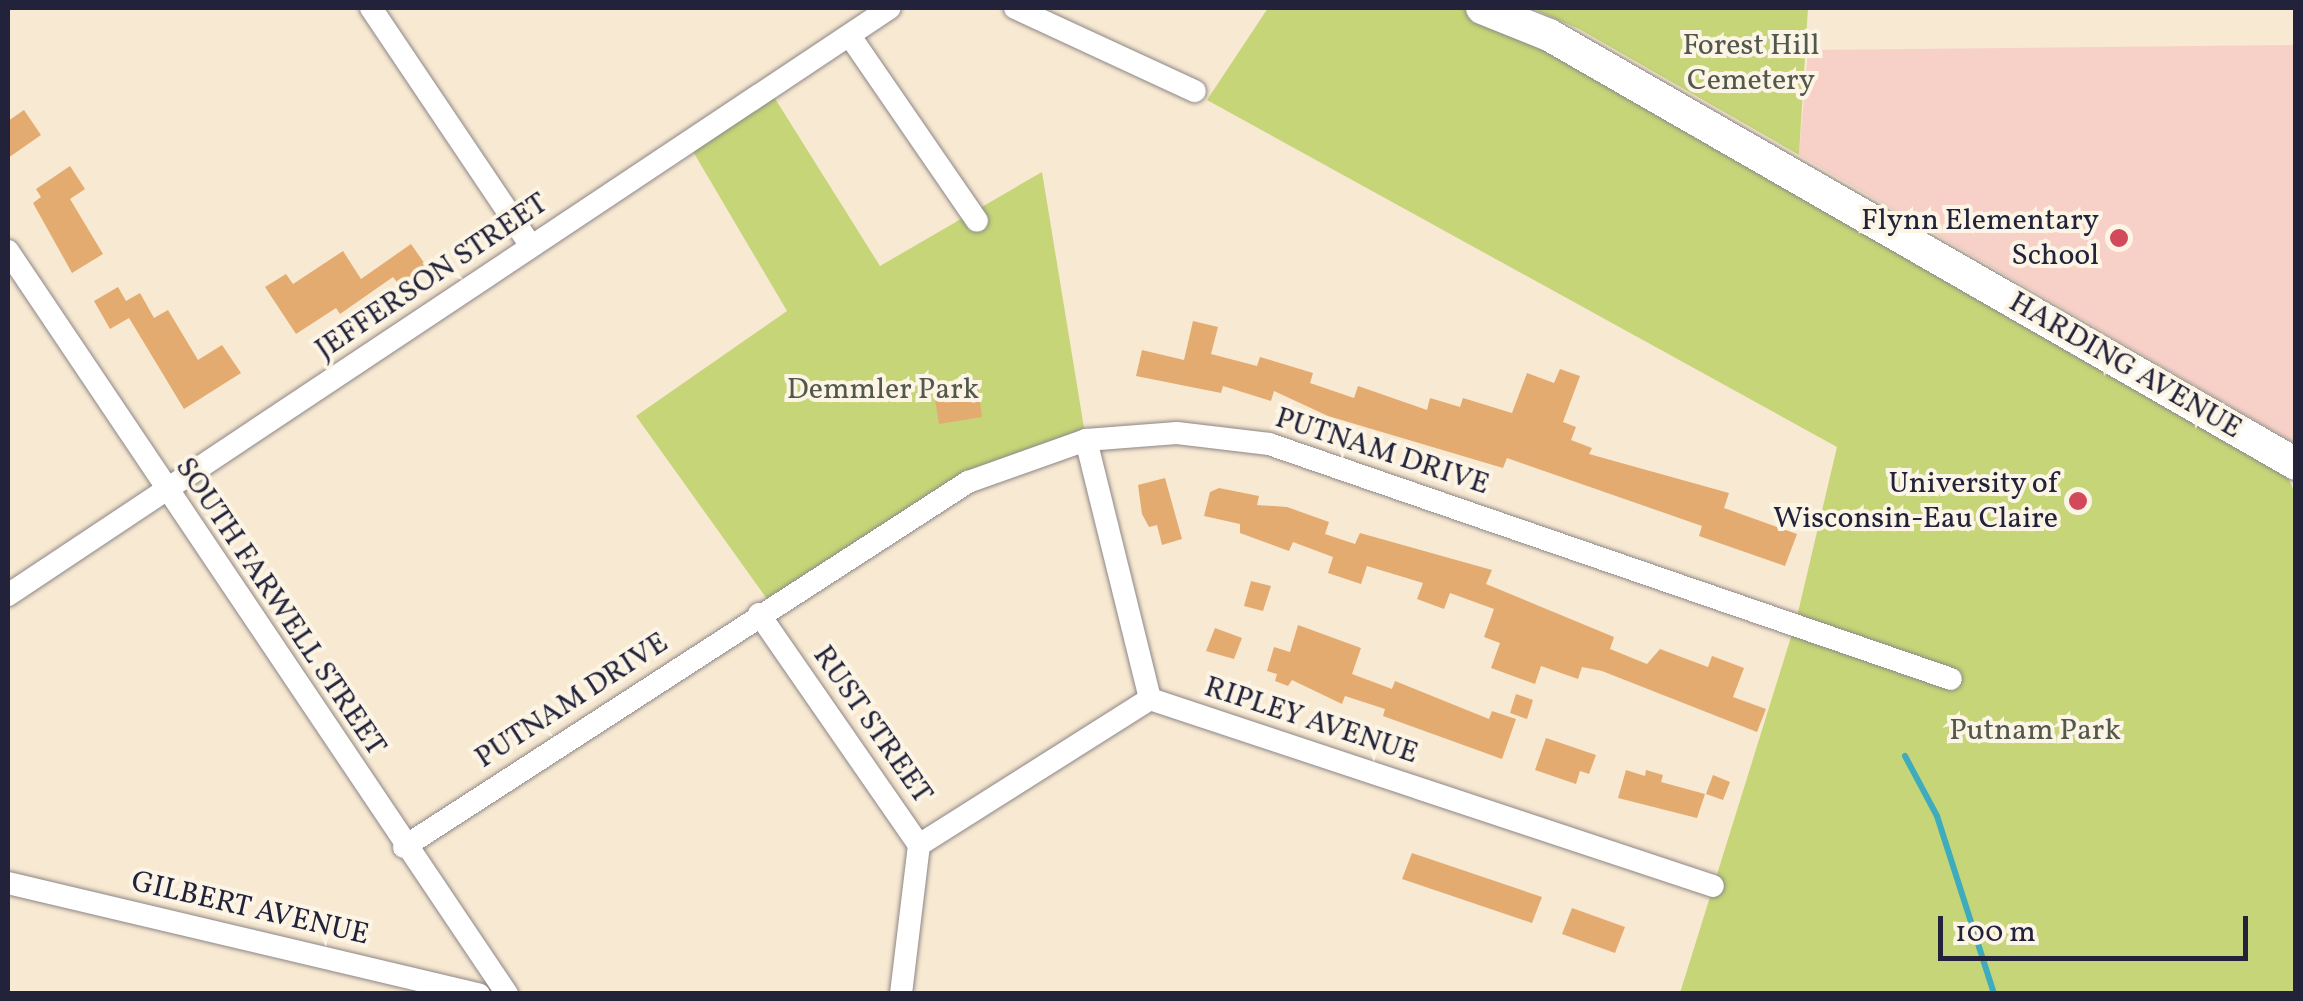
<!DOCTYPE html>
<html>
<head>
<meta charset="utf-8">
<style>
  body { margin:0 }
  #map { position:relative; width:2303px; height:1001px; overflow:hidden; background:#f8e9d2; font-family:Vollkorn,serif }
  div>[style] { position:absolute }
  .built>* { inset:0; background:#f7d1c8 }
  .green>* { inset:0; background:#c5d577 }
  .stream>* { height:6px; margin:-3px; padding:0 3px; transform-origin:3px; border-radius:3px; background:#3facbd }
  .building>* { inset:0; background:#e4ab71 }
  .roads { filter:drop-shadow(0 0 2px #8d8686) drop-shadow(0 0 2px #8d8686) }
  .minor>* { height:22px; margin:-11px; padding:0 11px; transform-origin:11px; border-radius:11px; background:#fff }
  .secondary>* { height:32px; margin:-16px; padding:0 16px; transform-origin:16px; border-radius:16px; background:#fff }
  .dots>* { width:28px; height:28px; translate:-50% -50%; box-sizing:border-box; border:5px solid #fcf5e5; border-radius:50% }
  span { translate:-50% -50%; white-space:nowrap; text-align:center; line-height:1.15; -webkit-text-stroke:8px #fcf5e5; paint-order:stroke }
  .park-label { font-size:30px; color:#53584d }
  .poi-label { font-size:30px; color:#22223b }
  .right { translate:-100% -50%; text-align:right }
  .street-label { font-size:30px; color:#22223b }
  .frame { position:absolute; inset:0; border:10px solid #22223b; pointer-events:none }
  .scale { position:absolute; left:1938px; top:916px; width:310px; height:45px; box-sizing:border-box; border:5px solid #22223b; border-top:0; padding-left:12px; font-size:30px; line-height:35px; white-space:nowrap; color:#22223b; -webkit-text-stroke:8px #fcf5e5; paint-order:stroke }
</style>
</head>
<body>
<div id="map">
  <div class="built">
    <div style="clip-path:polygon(2295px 45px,2295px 443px,1799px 155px,1808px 50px)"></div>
  </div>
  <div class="green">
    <div style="clip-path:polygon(1268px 8px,1482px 8px,2277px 453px,2296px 495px,2295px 993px,1680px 993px,1796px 621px,1837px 447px,1207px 100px)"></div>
    <div style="clip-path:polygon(1531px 8px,1808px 8px,1799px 155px,1579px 29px)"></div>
    <div style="clip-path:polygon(769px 89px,880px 266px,1042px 172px,1086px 440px,968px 482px,772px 606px,636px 416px,787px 311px,688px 143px)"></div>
  </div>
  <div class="stream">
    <div style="left:1905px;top:756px;width:68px;rotate:61.9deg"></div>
    <div style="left:1937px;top:816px;width:187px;rotate:72.2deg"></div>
  </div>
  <div class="building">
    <div style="clip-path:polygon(24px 110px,41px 135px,8px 158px,8px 121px)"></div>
    <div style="clip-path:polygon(70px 166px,85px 189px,70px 199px,103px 254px,72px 273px,33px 203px,41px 197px,36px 189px)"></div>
    <div style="clip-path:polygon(411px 244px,427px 267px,400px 286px,393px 277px,340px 314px,336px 308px,296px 334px,265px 287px,286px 274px,293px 284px,343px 251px,361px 279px)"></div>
    <div style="clip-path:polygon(118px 287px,126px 301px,140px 293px,154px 318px,168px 310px,198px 360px,222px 345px,241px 373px,184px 409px,129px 318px,110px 329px,94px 301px)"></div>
    <div style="clip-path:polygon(1193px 321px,1218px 327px,1211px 354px,1257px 366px,1260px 357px,1313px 373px,1310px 383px,1354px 398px,1358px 386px,1427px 410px,1430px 398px,1460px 407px,1463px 398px,1512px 413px,1527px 373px,1554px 383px,1560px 369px,1580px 376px,1563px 422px,1576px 427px,1571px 440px,1592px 448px,1589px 454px,1729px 493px,1724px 508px,1797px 534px,1785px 566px,1699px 536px,1702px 526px,1507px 458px,1503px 468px,1328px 416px,1274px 391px,1271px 401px,1223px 386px,1221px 393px,1136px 376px,1142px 350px,1184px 360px)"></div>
    <div style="clip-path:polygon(978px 386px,982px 417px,939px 424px,934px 393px)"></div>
    <div style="clip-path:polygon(1165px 478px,1182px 539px,1162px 545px,1157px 525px,1149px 527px,1142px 514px,1138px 485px)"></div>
    <div style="clip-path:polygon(1219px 488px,1259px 496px,1257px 505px,1287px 507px,1329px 522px,1325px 534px,1355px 544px,1360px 533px,1492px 570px,1486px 584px,1614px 637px,1610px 649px,1647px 664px,1660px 649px,1708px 667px,1712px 656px,1744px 668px,1733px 697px,1766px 709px,1757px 732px,1602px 671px,1582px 667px,1578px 679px,1541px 666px,1535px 684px,1491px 668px,1500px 643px,1484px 637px,1494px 609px,1450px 593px,1444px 609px,1417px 599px,1423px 583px,1367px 566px,1361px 584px,1328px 573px,1333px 557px,1293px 542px,1289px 551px,1240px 533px,1240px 524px,1204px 516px,1210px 492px)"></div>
    <div style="clip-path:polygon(1251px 581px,1271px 586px,1263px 611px,1244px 606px)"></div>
    <div style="clip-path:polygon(1298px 625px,1361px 648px,1352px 674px,1392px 689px,1395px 681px,1489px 719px,1492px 711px,1516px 719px,1502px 759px,1383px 716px,1385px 709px,1345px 696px,1342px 704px,1292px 680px,1288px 686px,1275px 681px,1277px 674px,1267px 671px,1274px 647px,1290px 652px)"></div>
    <div style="clip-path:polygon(1215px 628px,1242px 638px,1234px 659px,1206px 651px)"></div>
    <div style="clip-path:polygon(1516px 694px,1533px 700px,1527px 719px,1510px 713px)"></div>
    <div style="clip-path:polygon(1546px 738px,1596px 755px,1589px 774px,1580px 771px,1576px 784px,1535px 770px)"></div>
    <div style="clip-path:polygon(1626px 770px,1645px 776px,1646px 770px,1663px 775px,1661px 782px,1705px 794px,1697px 818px,1618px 798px)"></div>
    <div style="clip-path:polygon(1713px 775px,1730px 782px,1723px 800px,1706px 794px)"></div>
    <div style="clip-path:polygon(1412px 853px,1542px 897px,1532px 923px,1402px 879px)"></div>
    <div style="clip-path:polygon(1572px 908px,1625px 927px,1615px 953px,1562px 934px)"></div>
  </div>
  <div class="roads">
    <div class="minor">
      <div style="left:371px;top:8px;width:287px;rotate:56.1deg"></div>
      <div style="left:1015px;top:8px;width:198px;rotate:24.8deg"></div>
      <div style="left:850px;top:36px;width:224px;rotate:55.5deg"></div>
      <div style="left:8px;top:251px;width:895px;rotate:56.11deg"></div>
      <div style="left:1086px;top:440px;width:267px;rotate:76.1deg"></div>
      <div style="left:8px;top:595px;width:1059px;rotate:-33.65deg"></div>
      <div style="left:759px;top:614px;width:281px;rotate:55.3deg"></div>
      <div style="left:919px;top:845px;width:150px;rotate:96.9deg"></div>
      <div style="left:919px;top:845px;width:273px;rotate:-32.3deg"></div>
      <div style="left:1150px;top:699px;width:593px;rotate:18.37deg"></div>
      <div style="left:404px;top:847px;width:672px;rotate:-32.91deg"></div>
      <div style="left:968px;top:482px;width:125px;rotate:-19.6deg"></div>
      <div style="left:1086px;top:440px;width:91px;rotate:-4.4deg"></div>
      <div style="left:1177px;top:433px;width:93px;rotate:6.8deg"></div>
      <div style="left:1269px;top:444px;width:721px;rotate:19.01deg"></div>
      <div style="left:8px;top:883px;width:484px;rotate:13.3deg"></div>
    </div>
    <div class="secondary">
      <div style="left:1482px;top:8px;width:72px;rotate:21.9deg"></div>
      <div style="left:1549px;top:35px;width:861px;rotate:29.87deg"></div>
    </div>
  </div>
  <div class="dots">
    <div style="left:2119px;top:238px;background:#d1495b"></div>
    <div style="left:2078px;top:501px;background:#d1495b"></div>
  </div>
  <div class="park-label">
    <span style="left:1751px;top:63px">Forest Hill<br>Cemetery</span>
    <span style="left:883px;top:390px">Demmler Park</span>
    <span style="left:2035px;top:731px">Putnam Park</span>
  </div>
  <div class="poi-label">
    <span class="right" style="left:2099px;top:238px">Flynn Elementary<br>School</span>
    <span class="right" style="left:2058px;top:501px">University of<br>Wisconsin-Eau Claire</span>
  </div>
  <div class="street-label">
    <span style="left:432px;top:277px;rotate:-34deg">JEFFERSON STREET</span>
    <span style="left:2125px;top:366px;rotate:30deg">HARDING AVENUE</span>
    <span style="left:1382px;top:452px;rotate:18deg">PUTNAM DRIVE</span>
    <span style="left:280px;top:607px;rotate:56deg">SOUTH FARWELL STREET</span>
    <span style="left:572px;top:701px;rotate:-33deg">PUTNAM DRIVE</span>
    <span style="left:1311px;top:721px;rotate:18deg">RIPLEY AVENUE</span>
    <span style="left:872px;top:725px;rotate:55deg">RUST STREET</span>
    <span style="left:250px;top:909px;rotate:13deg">GILBERT AVENUE</span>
  </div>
  <div class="frame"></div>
  <div class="scale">100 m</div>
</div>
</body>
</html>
